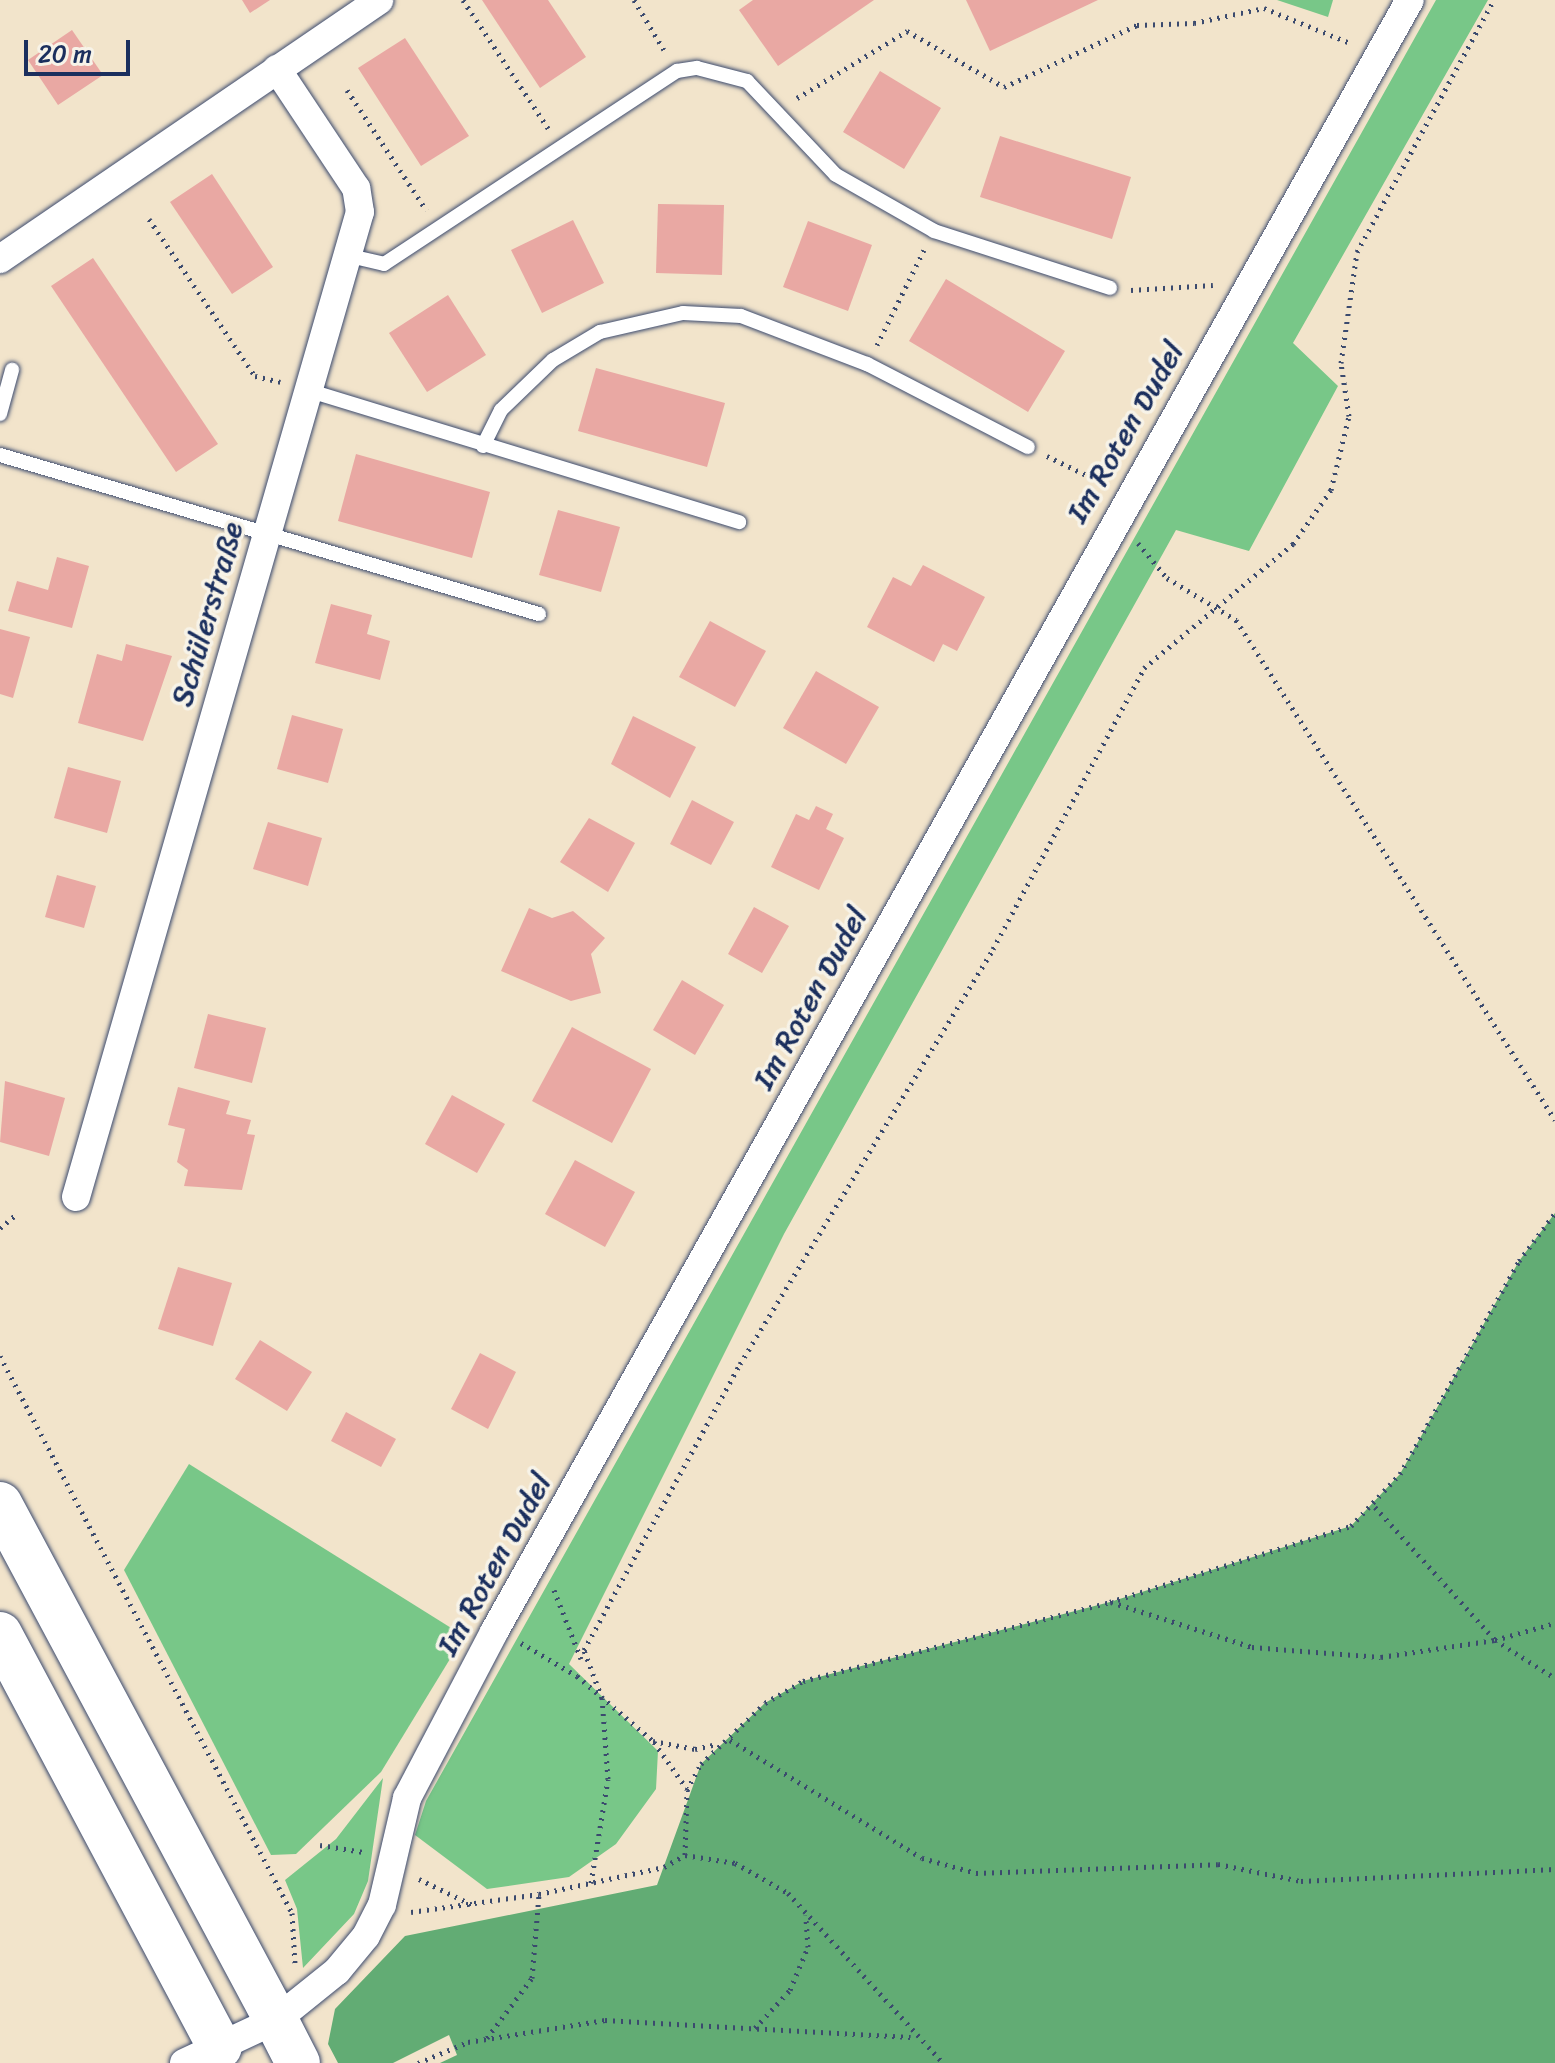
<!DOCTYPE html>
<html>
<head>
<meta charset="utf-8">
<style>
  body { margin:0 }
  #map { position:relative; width:1555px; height:2063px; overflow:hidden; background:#f2e4cb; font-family:Sriracha,sans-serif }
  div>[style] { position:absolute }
  .green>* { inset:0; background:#78c788 }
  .forest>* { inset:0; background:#62ac74 }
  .building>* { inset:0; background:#e9a8a3 }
  .path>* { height:5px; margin-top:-2.5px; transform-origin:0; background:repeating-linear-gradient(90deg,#3b4a6e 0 2px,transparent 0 8px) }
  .roads { filter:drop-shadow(0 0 2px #3b4a6e) drop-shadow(0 0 2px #3b4a6e) }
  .service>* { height:14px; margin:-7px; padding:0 7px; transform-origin:7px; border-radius:7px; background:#fff }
  .minor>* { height:28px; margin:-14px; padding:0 14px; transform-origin:14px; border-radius:14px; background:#fff }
  .primary>* { height:44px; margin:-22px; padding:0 22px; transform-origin:22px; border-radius:22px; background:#fff }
  .trunk>* { height:44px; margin:-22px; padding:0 22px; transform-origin:22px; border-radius:22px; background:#fff }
  span { translate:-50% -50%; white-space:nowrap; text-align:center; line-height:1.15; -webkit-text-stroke:7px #f7f3e8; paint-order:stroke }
  .street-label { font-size:30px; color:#1b2f5e }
  .scale { position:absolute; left:24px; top:40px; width:106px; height:36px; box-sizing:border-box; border:4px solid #1b2f5e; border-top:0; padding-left:10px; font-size:24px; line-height:28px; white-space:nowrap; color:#1b2f5e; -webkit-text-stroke:6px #f7f3e8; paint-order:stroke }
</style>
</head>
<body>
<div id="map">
  <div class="green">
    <div style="clip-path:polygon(1277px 0,1333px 0,1328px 17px)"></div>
    <div style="clip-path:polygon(1436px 0,1488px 0,1293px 343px,1338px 386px,1249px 551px,1176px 530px,784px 1234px,569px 1664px,658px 1751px,656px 1789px,616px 1844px,569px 1877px,487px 1889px,415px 1835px,426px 1801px)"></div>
    <div style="clip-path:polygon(189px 1464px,464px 1636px,381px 1772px,296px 1854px,271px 1855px,124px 1570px)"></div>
    <div style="clip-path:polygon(383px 1778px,368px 1881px,354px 1914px,303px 1968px,297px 1909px,285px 1880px,336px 1839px)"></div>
  </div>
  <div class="forest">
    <div style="clip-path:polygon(1555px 1213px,1555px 2063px,440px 2063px,457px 2055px,449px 2035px,393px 2063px,338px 2063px,328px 2044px,335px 2009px,405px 1936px,657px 1885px,701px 1764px,765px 1703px,803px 1681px,1110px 1602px,1351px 1526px,1400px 1474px,1519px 1261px)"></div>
  </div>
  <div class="building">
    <div style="clip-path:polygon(242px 0,270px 0,250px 13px)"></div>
    <div style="clip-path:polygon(482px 0,548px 0,586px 57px,540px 88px)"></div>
    <div style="clip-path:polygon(753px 0,874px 0,778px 66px,739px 10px)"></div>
    <div style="clip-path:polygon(966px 0,1098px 0,990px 51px)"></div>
    <div style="clip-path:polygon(72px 30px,103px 75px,58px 105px,28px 60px)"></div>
    <div style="clip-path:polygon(405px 38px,469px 136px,421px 166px,358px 68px)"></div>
    <div style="clip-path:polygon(880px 71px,941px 108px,904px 169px,843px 132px)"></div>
    <div style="clip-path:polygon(1000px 136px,1131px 177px,1112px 239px,980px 197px)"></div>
    <div style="clip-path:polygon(212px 174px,273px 267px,232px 294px,170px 202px)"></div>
    <div style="clip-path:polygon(658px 204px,724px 205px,722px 275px,656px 273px)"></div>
    <div style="clip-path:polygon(573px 220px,604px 283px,542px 313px,511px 250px)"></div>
    <div style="clip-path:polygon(808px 221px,872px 245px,848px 311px,783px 287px)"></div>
    <div style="clip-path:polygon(93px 258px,218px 444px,176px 472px,51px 286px)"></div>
    <div style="clip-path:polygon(946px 279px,1065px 351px,1028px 412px,909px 341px)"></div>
    <div style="clip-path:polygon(448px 295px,486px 355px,427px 392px,389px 333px)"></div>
    <div style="clip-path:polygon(596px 368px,725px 403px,707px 467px,578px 431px)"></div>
    <div style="clip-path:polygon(356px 454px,490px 492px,472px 558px,338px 521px)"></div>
    <div style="clip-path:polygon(558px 510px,620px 527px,601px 592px,539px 575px)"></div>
    <div style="clip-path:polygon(57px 557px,89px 566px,72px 628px,8px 611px,17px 581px,48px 590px)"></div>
    <div style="clip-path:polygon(923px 565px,985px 597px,957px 651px,943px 644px,934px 662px,867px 627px,893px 577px,911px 586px)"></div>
    <div style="clip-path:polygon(331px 604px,372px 615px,367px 634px,390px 641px,380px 680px,315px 663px)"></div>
    <div style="clip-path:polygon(710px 621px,766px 651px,735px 707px,679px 677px)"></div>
    <div style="clip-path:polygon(0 629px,30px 637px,13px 698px,0 694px)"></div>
    <div style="clip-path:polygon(126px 644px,172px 656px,143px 741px,78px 723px,97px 654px,122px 661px)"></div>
    <div style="clip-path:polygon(816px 671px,879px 707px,846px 764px,783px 728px)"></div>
    <div style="clip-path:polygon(292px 715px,343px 729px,328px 783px,277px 769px)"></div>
    <div style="clip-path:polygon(633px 716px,696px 747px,670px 798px,611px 764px)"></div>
    <div style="clip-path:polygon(68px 767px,121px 781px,107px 833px,54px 818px)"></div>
    <div style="clip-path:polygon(692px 800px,734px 822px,711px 865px,670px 844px)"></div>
    <div style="clip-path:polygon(816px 806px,833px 814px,826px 829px,844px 838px,819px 890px,771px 867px,796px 814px,809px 820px)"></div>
    <div style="clip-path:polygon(589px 818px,635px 843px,608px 892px,560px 862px)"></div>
    <div style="clip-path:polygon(268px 822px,322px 838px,308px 886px,253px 869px)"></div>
    <div style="clip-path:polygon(57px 875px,96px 886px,84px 928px,45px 917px)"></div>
    <div style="clip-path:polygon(754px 907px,789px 926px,762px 973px,728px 954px)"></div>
    <div style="clip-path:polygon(529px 908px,552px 918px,573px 911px,605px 938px,591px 954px,601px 993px,571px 1001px,501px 971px)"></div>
    <div style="clip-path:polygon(682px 980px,724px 1005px,695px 1055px,653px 1030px)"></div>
    <div style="clip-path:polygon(208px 1014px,266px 1028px,252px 1083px,194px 1068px)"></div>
    <div style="clip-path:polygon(572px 1027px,651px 1069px,612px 1143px,532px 1101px)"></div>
    <div style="clip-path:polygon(5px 1081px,65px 1098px,49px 1156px,0 1142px)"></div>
    <div style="clip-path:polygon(178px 1087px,230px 1101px,226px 1114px,251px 1120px,247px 1134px,255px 1135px,242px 1190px,184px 1186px,188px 1170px,177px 1162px,185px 1129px,168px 1125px)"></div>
    <div style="clip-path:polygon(452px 1095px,505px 1124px,477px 1173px,425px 1144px)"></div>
    <div style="clip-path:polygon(575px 1160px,635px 1192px,605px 1247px,545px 1214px)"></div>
    <div style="clip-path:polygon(178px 1267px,232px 1283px,213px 1346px,158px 1329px)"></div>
    <div style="clip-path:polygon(260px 1340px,312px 1372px,287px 1411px,235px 1379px)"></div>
    <div style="clip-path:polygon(480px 1353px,516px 1372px,488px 1429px,451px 1409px)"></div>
    <div style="clip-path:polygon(346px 1412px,396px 1439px,381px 1467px,331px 1441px)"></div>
  </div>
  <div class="path">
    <div style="left:463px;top:0;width:154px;rotate:56.4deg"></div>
    <div style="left:634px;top:0;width:58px;rotate:59deg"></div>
    <div style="left:347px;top:90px;width:144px;rotate:56.6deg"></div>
    <div style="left:797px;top:98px;width:129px;rotate:-31.3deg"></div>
    <div style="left:907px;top:31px;width:112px;rotate:30deg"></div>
    <div style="left:1004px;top:87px;width:147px;rotate:-25deg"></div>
    <div style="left:1137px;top:25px;width:57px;rotate:-2deg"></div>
    <div style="left:1194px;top:23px;width:72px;rotate:-12.1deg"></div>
    <div style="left:1264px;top:8px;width:93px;rotate:22.1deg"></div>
    <div style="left:149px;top:219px;width:189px;rotate:56deg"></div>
    <div style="left:255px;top:376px;width:26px;rotate:13deg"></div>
    <div style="left:1131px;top:290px;width:82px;rotate:-3.5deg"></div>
    <div style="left:877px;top:345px;width:106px;rotate:-63.7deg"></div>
    <div style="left:1047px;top:456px;width:62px;rotate:25.7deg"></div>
    <div style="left:1138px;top:543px;width:45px;rotate:50.4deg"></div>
    <div style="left:1167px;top:578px;width:81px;rotate:31.3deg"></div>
    <div style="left:1236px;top:620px;width:593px;rotate:57.46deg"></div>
    <div style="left:0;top:1228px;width:23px;rotate:-40deg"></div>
    <div style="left:0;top:1356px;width:629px;rotate:62.33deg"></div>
    <div style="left:292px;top:1913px;width:50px;rotate:86.6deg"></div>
    <div style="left:1375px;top:1507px;width:179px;rotate:47.9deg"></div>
    <div style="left:1495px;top:1640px;width:71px;rotate:32.3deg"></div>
    <div style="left:554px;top:1590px;width:74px;rotate:68.6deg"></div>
    <div style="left:1111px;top:1602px;width:148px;rotate:17.7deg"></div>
    <div style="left:1252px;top:1647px;width:129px;rotate:4.4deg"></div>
    <div style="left:1381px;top:1657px;width:115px;rotate:-8.5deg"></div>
    <div style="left:1495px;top:1640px;width:62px;rotate:-15.8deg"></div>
    <div style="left:521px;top:1643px;width:65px;rotate:30.5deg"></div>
    <div style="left:577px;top:1676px;width:100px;rotate:40.5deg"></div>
    <div style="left:653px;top:1741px;width:43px;rotate:10.8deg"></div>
    <div style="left:695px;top:1749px;width:23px;rotate:-13deg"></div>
    <div style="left:730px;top:1740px;width:225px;rotate:31.6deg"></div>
    <div style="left:922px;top:1858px;width:56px;rotate:15.5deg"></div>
    <div style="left:976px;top:1873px;width:242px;rotate:-2.1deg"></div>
    <div style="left:1218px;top:1864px;width:85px;rotate:11.6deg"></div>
    <div style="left:1301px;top:1881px;width:254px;rotate:-2.7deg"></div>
    <div style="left:654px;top:1742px;width:57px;rotate:54.9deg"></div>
    <div style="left:320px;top:1845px;width:44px;rotate:9.2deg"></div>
    <div style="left:685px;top:1855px;width:65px;rotate:-88.2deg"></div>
    <div style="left:687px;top:1790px;width:30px;rotate:-62deg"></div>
    <div style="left:701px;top:1764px;width:88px;rotate:-43.6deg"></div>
    <div style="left:765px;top:1703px;width:44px;rotate:-30.1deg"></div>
    <div style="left:803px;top:1681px;width:317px;rotate:-14.4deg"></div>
    <div style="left:1110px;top:1602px;width:253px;rotate:-17.5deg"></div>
    <div style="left:1351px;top:1526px;width:71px;rotate:-46.7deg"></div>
    <div style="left:1400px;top:1474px;width:244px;rotate:-60.8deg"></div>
    <div style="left:1519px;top:1261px;width:60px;rotate:-53.1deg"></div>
    <div style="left:419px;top:1879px;width:62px;rotate:25.7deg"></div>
    <div style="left:591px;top:1883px;width:105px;rotate:-80.7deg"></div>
    <div style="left:608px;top:1779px;width:81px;rotate:-94.2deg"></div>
    <div style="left:602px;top:1698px;width:51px;rotate:-110.6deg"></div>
    <div style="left:584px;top:1650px;width:326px;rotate:-61.4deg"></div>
    <div style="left:740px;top:1364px;width:486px;rotate:-58.6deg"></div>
    <div style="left:993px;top:949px;width:319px;rotate:-61.7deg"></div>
    <div style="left:1144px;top:668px;width:194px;rotate:-39.8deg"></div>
    <div style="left:1293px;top:544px;width:66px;rotate:-54.9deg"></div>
    <div style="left:1331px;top:490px;width:76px;rotate:-76.3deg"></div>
    <div style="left:1349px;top:416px;width:54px;rotate:-98.6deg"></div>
    <div style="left:1341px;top:363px;width:112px;rotate:-81.8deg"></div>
    <div style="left:1357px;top:252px;width:287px;rotate:-61.5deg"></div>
    <div style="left:411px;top:1912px;width:129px;rotate:-8deg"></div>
    <div style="left:539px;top:1894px;width:128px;rotate:-12.2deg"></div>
    <div style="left:664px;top:1867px;width:24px;rotate:-30deg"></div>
    <div style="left:685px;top:1855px;width:51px;rotate:9.1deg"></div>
    <div style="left:735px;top:1863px;width:61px;rotate:29.5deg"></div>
    <div style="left:788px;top:1893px;width:230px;rotate:47.6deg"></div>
    <div style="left:755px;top:2028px;width:52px;rotate:-47.4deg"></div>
    <div style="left:790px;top:1990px;width:47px;rotate:-67.3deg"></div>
    <div style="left:808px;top:1947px;width:32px;rotate:-94deg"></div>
    <div style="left:487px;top:2038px;width:75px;rotate:-53.1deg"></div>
    <div style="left:532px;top:1978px;width:84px;rotate:-85.2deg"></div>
    <div style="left:418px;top:2063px;width:54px;rotate:-22.8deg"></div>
    <div style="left:468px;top:2042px;width:139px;rotate:-9.1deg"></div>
    <div style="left:605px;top:2020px;width:306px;rotate:3.2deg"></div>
  </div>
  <div class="roads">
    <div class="service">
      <div style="left:350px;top:256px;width:35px;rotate:13deg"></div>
      <div style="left:384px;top:264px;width:351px;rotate:-33.4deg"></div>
      <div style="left:677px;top:71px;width:20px;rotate:-9deg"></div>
      <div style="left:697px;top:68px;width:52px;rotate:14.6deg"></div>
      <div style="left:747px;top:81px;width:129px;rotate:46.6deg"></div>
      <div style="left:836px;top:175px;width:113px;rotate:29.7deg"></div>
      <div style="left:934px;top:231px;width:185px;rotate:17.9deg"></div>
      <div style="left:307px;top:390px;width:452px;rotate:17deg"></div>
      <div style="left:0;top:414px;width:46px;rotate:-74.7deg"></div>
      <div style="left:483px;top:446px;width:40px;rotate:-63.4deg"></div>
      <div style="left:501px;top:410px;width:72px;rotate:-43.9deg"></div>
      <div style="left:553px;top:360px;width:55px;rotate:-30.8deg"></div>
      <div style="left:600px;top:332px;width:85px;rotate:-12.9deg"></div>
      <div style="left:683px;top:313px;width:58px;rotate:3deg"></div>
      <div style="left:741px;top:316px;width:135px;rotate:20.9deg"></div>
      <div style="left:867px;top:364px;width:181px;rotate:27.3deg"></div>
      <div style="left:0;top:455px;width:562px;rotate:16.44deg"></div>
    </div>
    <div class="minor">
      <div style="left:0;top:259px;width:459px;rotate:-34.3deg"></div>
      <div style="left:76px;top:1197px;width:1025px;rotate:-73.92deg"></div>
      <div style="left:360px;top:212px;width:24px;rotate:-99deg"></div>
      <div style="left:356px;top:188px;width:143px;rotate:-123.6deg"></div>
      <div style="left:184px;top:2063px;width:102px;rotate:-25.1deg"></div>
      <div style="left:276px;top:2020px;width:78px;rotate:-38.8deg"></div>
      <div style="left:337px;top:1971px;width:45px;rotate:-50.4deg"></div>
      <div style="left:366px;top:1936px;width:35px;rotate:-63deg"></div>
      <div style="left:382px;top:1905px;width:110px;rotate:-76.8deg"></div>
      <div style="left:407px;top:1798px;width:187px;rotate:-62.3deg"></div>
      <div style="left:494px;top:1632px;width:1871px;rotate:-60.7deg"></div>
    </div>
    <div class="primary">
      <div style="left:276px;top:2020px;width:48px;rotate:62.9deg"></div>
    </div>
    <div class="trunk">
      <div style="left:0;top:1504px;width:585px;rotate:61.86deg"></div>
      <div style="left:0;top:1634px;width:468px;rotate:62deg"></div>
    </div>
  </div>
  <div class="street-label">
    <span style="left:1125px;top:432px;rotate:-60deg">Im Roten Dudel</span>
    <span style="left:207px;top:614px;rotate:-74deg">Schülerstraße</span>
    <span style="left:810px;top:998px;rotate:-61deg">Im Roten Dudel</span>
    <span style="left:494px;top:1564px;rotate:-61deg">Im Roten Dudel</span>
  </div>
  <div class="scale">20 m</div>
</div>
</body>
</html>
